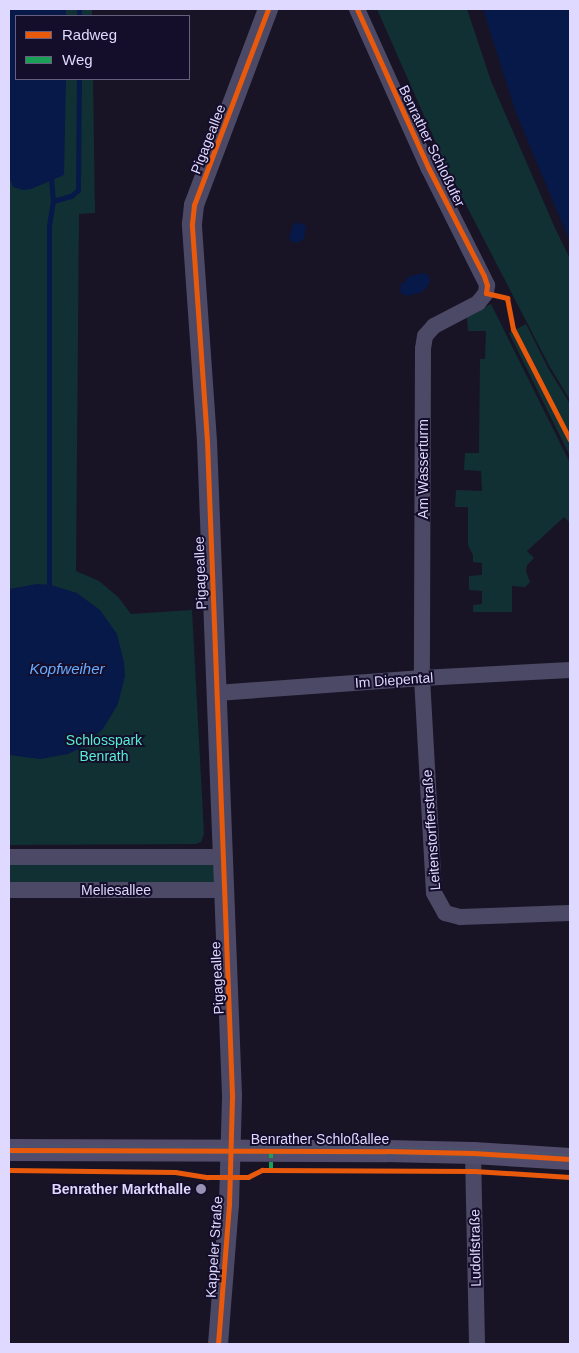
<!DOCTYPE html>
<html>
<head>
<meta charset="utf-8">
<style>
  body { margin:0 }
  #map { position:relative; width:579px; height:1353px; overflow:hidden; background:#181425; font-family:Arial,sans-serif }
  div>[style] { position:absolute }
  .green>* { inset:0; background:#113034 }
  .water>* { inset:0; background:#071949 }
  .stream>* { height:5px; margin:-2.5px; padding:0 2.5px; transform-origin:2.5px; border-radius:2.5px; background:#071949 }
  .minor>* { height:16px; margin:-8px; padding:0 8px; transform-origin:8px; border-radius:8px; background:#4c4966 }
  .tertiary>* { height:20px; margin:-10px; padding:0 10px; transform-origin:10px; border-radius:10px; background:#4c4966 }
  .secondary>* { height:22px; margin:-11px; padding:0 11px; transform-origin:11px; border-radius:11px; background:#514c6c }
  .tram>* { height:1px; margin:-0.5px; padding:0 0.5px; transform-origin:0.5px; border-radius:0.5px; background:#465870 }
  .quiet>* { height:4px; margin-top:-2px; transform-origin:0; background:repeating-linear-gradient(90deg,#1a9f57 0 8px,transparent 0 12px) }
  .cycleway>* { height:5px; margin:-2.5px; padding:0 2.5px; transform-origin:2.5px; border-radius:2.5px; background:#e8590c }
  .dots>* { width:14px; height:14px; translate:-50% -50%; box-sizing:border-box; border:2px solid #150e2b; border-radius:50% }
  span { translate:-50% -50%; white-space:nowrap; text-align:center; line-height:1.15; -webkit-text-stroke:4px #150e2b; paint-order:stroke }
  .street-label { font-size:14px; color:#dfd8ff }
  .park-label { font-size:14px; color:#56edd3 }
  .poi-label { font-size:14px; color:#dfd8ff; font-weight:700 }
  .right { translate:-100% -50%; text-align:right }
  .water-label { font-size:15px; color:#66acff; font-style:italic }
  .frame { position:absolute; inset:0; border:10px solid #dfd8ff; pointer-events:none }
  .legend { position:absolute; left:15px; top:15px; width:175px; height:65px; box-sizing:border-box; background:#150e2b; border:1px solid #665f80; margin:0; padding:6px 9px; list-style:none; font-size:15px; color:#dfd8ff }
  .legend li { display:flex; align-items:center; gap:10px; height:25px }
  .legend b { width:25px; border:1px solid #665f80 }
</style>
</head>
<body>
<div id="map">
  <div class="green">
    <div style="clip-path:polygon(9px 9px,92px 9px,92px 16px,16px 16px,16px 79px,93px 79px,95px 213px,79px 214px,76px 571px,99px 581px,118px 597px,131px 614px,192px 610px,204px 834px,201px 842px,196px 844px,9px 845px)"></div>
    <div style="clip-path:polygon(377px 9px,467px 9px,491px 81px,555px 228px,570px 259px,570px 400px,550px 367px,448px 170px)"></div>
    <div style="clip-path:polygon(491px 304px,570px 463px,570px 523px,564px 517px,527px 551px,534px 558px,527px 565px,526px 571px,530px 582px,525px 587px,512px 586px,512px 612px,473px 612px,473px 605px,482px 604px,482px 591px,469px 590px,469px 576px,482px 575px,482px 563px,473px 562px,473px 555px,468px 545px,468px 507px,455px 507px,456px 490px,482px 491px,481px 471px,464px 470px,465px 453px,479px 453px,480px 359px,485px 359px,486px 331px,468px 331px,467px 316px)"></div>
    <div style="clip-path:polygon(526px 324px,548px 368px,570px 404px,570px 456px,509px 333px)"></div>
    <div style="clip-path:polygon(9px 862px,211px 863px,215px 867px,214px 882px,9px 886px)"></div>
  </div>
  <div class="water">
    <div style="clip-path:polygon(10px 9px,66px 9px,66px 16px,16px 16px,16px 79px,66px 79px,64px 175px,31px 189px,23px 190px,13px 187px,9px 177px)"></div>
    <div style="clip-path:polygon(483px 9px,570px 9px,570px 242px,516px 113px)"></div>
    <div style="clip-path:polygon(297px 222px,306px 226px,304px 239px,297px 243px,291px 241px,289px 238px,293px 225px)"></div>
    <div style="clip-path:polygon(423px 273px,428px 275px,430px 279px,429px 284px,422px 292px,407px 296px,400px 292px,401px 284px,405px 282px,408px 277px)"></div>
    <div style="clip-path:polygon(37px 584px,51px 585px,77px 593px,100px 610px,117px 634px,124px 662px,125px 676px,118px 704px,103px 729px,81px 748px,68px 754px,40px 759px,9px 755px,9px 589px)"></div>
  </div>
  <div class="stream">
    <div style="left:79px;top:16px;width:7px;rotate:-90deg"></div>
    <div style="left:53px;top:201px;width:19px;rotate:-16deg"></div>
    <div style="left:71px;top:196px;width:9px;rotate:-41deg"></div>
    <div style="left:78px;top:190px;width:111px;rotate:-89.5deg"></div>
    <div style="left:49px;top:585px;width:359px;rotate:-90deg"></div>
    <div style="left:49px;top:226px;width:25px;rotate:-81deg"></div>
    <div style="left:53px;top:201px;width:22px;rotate:-95deg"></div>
  </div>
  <div class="minor">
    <div style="left:357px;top:9px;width:175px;rotate:65.8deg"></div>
    <div style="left:429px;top:169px;width:130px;rotate:63.4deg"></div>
    <div style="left:487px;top:285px;width:8px;rotate:97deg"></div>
    <div style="left:486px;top:293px;width:13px;rotate:129deg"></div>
    <div style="left:478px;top:303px;width:50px;rotate:152.4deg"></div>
    <div style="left:434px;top:326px;width:13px;rotate:132deg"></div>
    <div style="left:425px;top:336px;width:13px;rotate:99deg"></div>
    <div style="left:423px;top:349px;width:329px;rotate:90.2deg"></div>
    <div style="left:422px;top:678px;width:215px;rotate:86.8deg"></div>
    <div style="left:434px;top:893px;width:23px;rotate:61deg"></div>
    <div style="left:445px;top:913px;width:16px;rotate:15deg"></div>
    <div style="left:460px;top:917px;width:110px;rotate:-2.1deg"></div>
    <div style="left:217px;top:693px;width:206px;rotate:-4.2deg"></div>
    <div style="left:422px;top:678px;width:148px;rotate:-3.1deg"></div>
    <div style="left:9px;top:857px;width:213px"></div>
    <div style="left:9px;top:890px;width:215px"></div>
    <div style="left:473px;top:1153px;width:191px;rotate:88.8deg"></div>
  </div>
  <div class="tertiary">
    <div style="left:218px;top:1344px;width:139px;rotate:-85.5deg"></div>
    <div style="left:229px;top:1205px;width:110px;rotate:-88.4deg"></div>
    <div style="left:232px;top:1095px;width:654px;rotate:-92.19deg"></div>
    <div style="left:207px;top:441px;width:218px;rotate:-94deg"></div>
    <div style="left:192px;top:224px;width:19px;rotate:-84deg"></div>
    <div style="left:194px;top:205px;width:210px;rotate:-69.3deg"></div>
  </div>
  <div class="secondary">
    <div style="left:9px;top:1150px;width:377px;rotate:0.2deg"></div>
    <div style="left:386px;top:1151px;width:87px;rotate:1.3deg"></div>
    <div style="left:473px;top:1153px;width:97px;rotate:3.5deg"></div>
  </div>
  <div class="tram">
    <div style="left:9px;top:1145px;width:432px;rotate:0.3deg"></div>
    <div style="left:441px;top:1147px;width:129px;rotate:3.1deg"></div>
    <div style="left:9px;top:1153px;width:392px;rotate:0.1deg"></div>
    <div style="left:401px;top:1154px;width:128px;rotate:2.2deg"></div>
  </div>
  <div class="quiet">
    <div style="left:271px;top:1170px;width:29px;rotate:-90deg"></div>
  </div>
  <div class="cycleway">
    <div style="left:357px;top:9px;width:175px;rotate:65.8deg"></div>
    <div style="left:429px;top:169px;width:120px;rotate:62.8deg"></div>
    <div style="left:484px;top:276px;width:9px;rotate:72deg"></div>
    <div style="left:487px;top:285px;width:8px;rotate:97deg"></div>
    <div style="left:486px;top:293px;width:22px;rotate:13deg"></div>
    <div style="left:507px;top:298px;width:32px;rotate:79deg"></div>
    <div style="left:513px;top:329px;width:125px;rotate:62.8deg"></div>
    <div style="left:9px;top:1150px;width:377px;rotate:0.2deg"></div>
    <div style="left:386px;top:1151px;width:87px;rotate:1.3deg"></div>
    <div style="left:473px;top:1153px;width:97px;rotate:3.5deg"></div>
    <div style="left:9px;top:1170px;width:166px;rotate:0.7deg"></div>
    <div style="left:175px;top:1172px;width:33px;rotate:9deg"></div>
    <div style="left:208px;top:1177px;width:40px"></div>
    <div style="left:248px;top:1177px;width:16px;rotate:-27deg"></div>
    <div style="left:262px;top:1170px;width:212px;rotate:0.3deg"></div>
    <div style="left:474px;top:1171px;width:96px;rotate:3.6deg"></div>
    <div style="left:218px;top:1344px;width:139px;rotate:-85.5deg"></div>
    <div style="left:229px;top:1205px;width:110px;rotate:-88.4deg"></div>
    <div style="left:232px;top:1095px;width:654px;rotate:-92.19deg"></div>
    <div style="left:207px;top:441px;width:218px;rotate:-94deg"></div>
    <div style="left:192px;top:224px;width:19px;rotate:-84deg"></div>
    <div style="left:194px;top:205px;width:210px;rotate:-69.3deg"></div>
  </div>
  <div class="dots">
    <div style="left:201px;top:1189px;background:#9993b3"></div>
  </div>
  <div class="street-label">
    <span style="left:208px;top:139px;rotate:-69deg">Pigageallee</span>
    <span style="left:432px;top:146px;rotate:64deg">Benrather Schloßufer</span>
    <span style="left:423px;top:469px;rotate:-90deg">Am Wasserturm</span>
    <span style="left:200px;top:573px;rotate:-92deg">Pigageallee</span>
    <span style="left:394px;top:680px;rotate:-4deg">Im Diepental</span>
    <span style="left:431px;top:830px;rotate:-94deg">Leitenstorfferstraße</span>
    <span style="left:116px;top:890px">Meliesallee</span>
    <span style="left:217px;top:978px;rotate:-93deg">Pigageallee</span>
    <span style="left:320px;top:1139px">Benrather Schloßallee</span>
    <span style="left:214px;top:1247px;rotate:-86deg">Kappeler Straße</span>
    <span style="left:475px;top:1248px;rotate:-91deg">Ludolfstraße</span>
  </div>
  <div class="park-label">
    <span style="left:104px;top:748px">Schlosspark<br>Benrath</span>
  </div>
  <div class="poi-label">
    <span class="right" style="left:191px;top:1189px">Benrather Markthalle</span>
  </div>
  <div class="water-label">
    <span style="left:67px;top:669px">Kopfweiher</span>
  </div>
  <div class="frame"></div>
  <ul class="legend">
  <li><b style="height:6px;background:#e8590c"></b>Radweg</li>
  <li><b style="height:6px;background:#1a9f57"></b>Weg</li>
  </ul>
</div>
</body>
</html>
